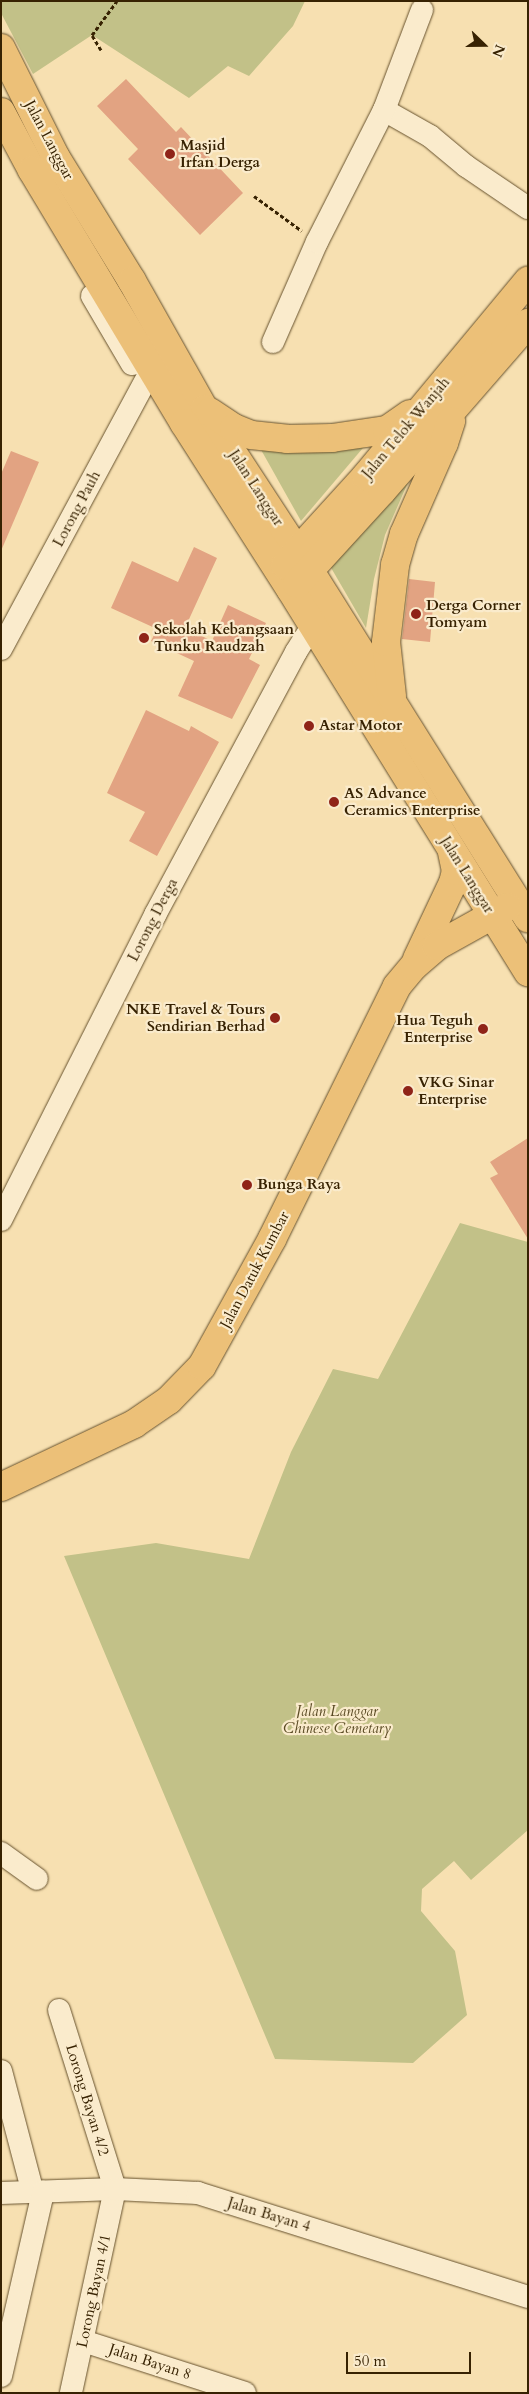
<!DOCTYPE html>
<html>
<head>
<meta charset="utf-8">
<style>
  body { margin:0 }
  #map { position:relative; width:529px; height:2394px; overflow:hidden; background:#f7e0b1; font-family:Cardo,serif }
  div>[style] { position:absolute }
  .green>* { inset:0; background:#c2c188 }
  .building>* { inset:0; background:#e2a382 }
  .path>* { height:3px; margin-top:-1.5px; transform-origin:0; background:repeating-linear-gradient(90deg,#372202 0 4px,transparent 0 6.5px) }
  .roads { filter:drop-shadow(0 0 1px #67522e) drop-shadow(0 0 1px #67522e) }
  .minor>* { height:22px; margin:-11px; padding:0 11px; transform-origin:11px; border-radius:11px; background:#faebcc }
  .major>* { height:28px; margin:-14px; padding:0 14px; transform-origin:14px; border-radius:14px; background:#ecc078 }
  .dots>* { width:14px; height:14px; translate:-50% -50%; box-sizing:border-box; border:2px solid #faebcc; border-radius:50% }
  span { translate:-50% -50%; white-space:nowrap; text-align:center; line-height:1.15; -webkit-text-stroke:4.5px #faebcc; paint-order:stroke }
  .street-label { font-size:15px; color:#372202 }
  .poi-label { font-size:15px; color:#372202; font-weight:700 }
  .left { translate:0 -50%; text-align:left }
  .right { translate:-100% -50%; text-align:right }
  .park-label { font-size:15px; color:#5a4a24; font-style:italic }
  .frame { position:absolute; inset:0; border:2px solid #372202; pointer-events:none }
  .north { position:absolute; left:459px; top:20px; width:50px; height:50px; -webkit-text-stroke:4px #faebcc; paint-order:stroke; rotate:112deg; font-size:14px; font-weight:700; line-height:20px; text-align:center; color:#372202 }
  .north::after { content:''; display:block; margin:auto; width:18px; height:22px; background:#372202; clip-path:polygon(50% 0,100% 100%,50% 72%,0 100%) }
  .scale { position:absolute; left:346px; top:2352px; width:125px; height:22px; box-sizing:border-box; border:2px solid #372202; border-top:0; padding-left:6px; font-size:15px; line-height:18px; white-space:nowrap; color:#372202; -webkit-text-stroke:4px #faebcc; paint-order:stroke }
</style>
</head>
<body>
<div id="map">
  <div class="green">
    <div style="clip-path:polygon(1px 1px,305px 1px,293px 26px,249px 76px,228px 66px,189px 98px,92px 35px,33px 74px,1px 13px)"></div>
    <div style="clip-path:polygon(368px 442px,301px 521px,260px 448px)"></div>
    <div style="clip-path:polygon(420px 455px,385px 535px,374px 579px,366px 628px,330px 566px)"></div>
    <div style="clip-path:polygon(460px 1223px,528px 1242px,528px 1830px,471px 1880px,454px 1861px,422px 1889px,421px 1911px,455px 1951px,467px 2015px,413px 2063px,275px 2059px,64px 1556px,156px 1543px,249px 1559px,291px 1452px,333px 1369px,378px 1379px)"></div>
  </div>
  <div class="building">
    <div style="clip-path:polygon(126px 79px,176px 132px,181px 127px,243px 193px,200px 235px,128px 159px,138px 149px,97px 106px)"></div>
    <div style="clip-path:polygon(11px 451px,39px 462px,1px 551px,1px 474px)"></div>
    <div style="clip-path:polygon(194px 547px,217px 558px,185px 628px,212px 641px,228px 605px,266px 623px,249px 659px,260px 665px,232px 719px,178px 696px,194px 661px,151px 641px,157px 629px,111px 608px,132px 561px,178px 582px)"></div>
    <div style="clip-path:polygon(409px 579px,435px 582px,430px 642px,402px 639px)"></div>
    <div style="clip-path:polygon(146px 710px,189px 731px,191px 726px,219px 742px,157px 856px,129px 841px,145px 812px,107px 793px)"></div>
    <div style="clip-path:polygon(528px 1138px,528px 1239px,490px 1178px,498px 1174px,490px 1162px)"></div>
  </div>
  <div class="path">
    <div style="left:101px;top:50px;width:17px;rotate:-121deg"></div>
    <div style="left:92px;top:35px;width:42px;rotate:-53.7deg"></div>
    <div style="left:254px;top:196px;width:59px;rotate:36.1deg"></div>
  </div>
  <div class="roads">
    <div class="minor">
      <div style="left:384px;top:110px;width:53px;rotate:29.5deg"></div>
      <div style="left:430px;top:136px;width:47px;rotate:39.8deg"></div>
      <div style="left:466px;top:166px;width:75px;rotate:34.1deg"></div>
      <div style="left:92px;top:296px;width:79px;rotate:59.5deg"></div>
      <div style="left:273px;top:342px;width:109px;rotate:-66.3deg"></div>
      <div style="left:317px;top:242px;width:148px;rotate:-63.1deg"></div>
      <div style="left:384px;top:110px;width:107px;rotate:-69.2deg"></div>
      <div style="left:1px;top:649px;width:318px;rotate:-61.7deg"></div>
      <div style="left:1px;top:1220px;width:342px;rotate:-63.2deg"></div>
      <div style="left:155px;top:915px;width:298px;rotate:-61.8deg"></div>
      <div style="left:296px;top:652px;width:32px;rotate:-58deg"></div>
      <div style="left:1px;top:1853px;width:44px;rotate:35.8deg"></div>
      <div style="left:59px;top:2010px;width:188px;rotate:72.6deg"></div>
      <div style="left:115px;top:2189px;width:209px;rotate:102.2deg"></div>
      <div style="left:1px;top:2071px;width:126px;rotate:75.3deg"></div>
      <div style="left:1px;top:2193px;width:114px;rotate:-2deg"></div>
      <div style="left:115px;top:2189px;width:83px;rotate:2.8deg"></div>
      <div style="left:198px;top:2193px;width:346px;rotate:17.5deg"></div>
      <div style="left:83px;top:2341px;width:170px;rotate:17.8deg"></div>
      <div style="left:1px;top:2376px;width:189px;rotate:-77.1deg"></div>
    </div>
    <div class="major">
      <div style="left:1px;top:48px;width:121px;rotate:63.4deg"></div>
      <div style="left:55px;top:156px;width:147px;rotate:58.4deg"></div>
      <div style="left:132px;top:281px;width:147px;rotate:60.6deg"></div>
      <div style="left:204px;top:409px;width:194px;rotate:56.8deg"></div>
      <div style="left:310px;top:571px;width:410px;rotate:57.9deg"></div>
      <div style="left:1px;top:112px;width:66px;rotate:61.9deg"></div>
      <div style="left:32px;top:170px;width:295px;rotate:59deg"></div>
      <div style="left:184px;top:423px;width:198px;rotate:57.4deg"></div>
      <div style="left:291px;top:590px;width:450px;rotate:58.2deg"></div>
      <div style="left:210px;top:412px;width:29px;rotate:34deg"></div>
      <div style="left:234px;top:428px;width:18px;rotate:22deg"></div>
      <div style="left:251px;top:435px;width:36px;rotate:6deg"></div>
      <div style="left:287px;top:439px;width:45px;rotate:-1.3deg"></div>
      <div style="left:332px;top:438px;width:56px;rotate:-8.3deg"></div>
      <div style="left:387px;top:430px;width:28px;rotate:-35deg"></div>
      <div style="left:285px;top:565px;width:120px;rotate:-47.7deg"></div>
      <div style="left:366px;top:476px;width:254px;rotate:-50.3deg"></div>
      <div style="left:297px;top:584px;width:126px;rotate:-47.6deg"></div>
      <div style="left:382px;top:491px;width:223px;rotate:-49deg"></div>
      <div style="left:392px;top:696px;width:54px;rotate:-96.3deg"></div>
      <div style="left:386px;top:642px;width:78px;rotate:-83.3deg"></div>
      <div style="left:395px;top:565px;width:32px;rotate:-74deg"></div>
      <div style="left:404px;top:534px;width:99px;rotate:-66.3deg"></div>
      <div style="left:444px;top:443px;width:23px;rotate:-72deg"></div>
      <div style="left:417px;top:959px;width:84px;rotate:-64.7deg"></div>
      <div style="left:453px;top:883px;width:12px;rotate:-76deg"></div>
      <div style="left:456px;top:871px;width:19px;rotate:-102deg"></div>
      <div style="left:1px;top:1487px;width:147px;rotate:-25.3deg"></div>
      <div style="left:134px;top:1424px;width:42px;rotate:-34.4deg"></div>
      <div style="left:169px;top:1400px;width:47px;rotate:-45.9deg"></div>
      <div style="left:202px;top:1366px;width:145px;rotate:-61.1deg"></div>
      <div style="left:272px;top:1239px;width:282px;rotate:-63.7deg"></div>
      <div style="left:397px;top:986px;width:26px;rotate:-50deg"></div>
      <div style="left:414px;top:966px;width:30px;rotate:-41deg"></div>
      <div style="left:437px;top:946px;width:80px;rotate:-29.1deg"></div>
    </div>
  </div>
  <div class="dots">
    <div style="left:170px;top:154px;background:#8f2418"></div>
    <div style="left:416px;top:614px;background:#8f2418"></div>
    <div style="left:144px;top:638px;background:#8f2418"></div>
    <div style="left:309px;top:726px;background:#8f2418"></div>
    <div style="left:334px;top:802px;background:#8f2418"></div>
    <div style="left:275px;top:1018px;background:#8f2418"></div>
    <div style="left:483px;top:1029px;background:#8f2418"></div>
    <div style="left:408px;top:1091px;background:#8f2418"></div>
    <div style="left:247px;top:1185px;background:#8f2418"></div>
  </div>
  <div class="street-label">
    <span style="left:49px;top:140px;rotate:62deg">Jalan Langgar</span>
    <span style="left:406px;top:428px;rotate:-50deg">Jalan Telok Wanjah</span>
    <span style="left:256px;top:488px;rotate:57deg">Jalan Langgar</span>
    <span style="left:77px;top:509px;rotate:-62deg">Lorong Pauh</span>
    <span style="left:467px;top:875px;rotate:58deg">Jalan Langgar</span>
    <span style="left:153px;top:920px;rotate:-63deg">Lorong Derga</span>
    <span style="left:255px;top:1270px;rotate:-62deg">Jalan Datuk Kumbar</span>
    <span style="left:87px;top:2100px;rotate:73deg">Lorong Bayan 4/2</span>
    <span style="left:269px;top:2215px;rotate:17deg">Jalan Bayan 4</span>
    <span style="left:94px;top:2291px;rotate:-78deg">Lorong Bayan 4/1</span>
    <span style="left:150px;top:2362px;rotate:18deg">Jalan Bayan 8</span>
  </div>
  <div class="poi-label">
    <span class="left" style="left:180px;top:154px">Masjid<br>Irfan Derga</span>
    <span class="left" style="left:426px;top:614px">Derga Corner<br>Tomyam</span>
    <span class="left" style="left:154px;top:638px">Sekolah Kebangsaan<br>Tunku Raudzah</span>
    <span class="left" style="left:319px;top:726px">Astar Motor</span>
    <span class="left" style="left:344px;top:802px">AS Advance<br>Ceramics Enterprise</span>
    <span class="right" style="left:265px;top:1018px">NKE Travel &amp; Tours<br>Sendirian Berhad</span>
    <span class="right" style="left:473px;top:1029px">Hua Teguh<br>Enterprise</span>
    <span class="left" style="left:418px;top:1091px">VKG Sinar<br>Enterprise</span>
    <span class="left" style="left:257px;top:1185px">Bunga Raya</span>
  </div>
  <div class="park-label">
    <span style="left:337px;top:1720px">Jalan Langgar<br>Chinese Cemetary</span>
  </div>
  <div class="frame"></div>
  <div class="north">N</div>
  <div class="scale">50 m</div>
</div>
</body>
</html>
